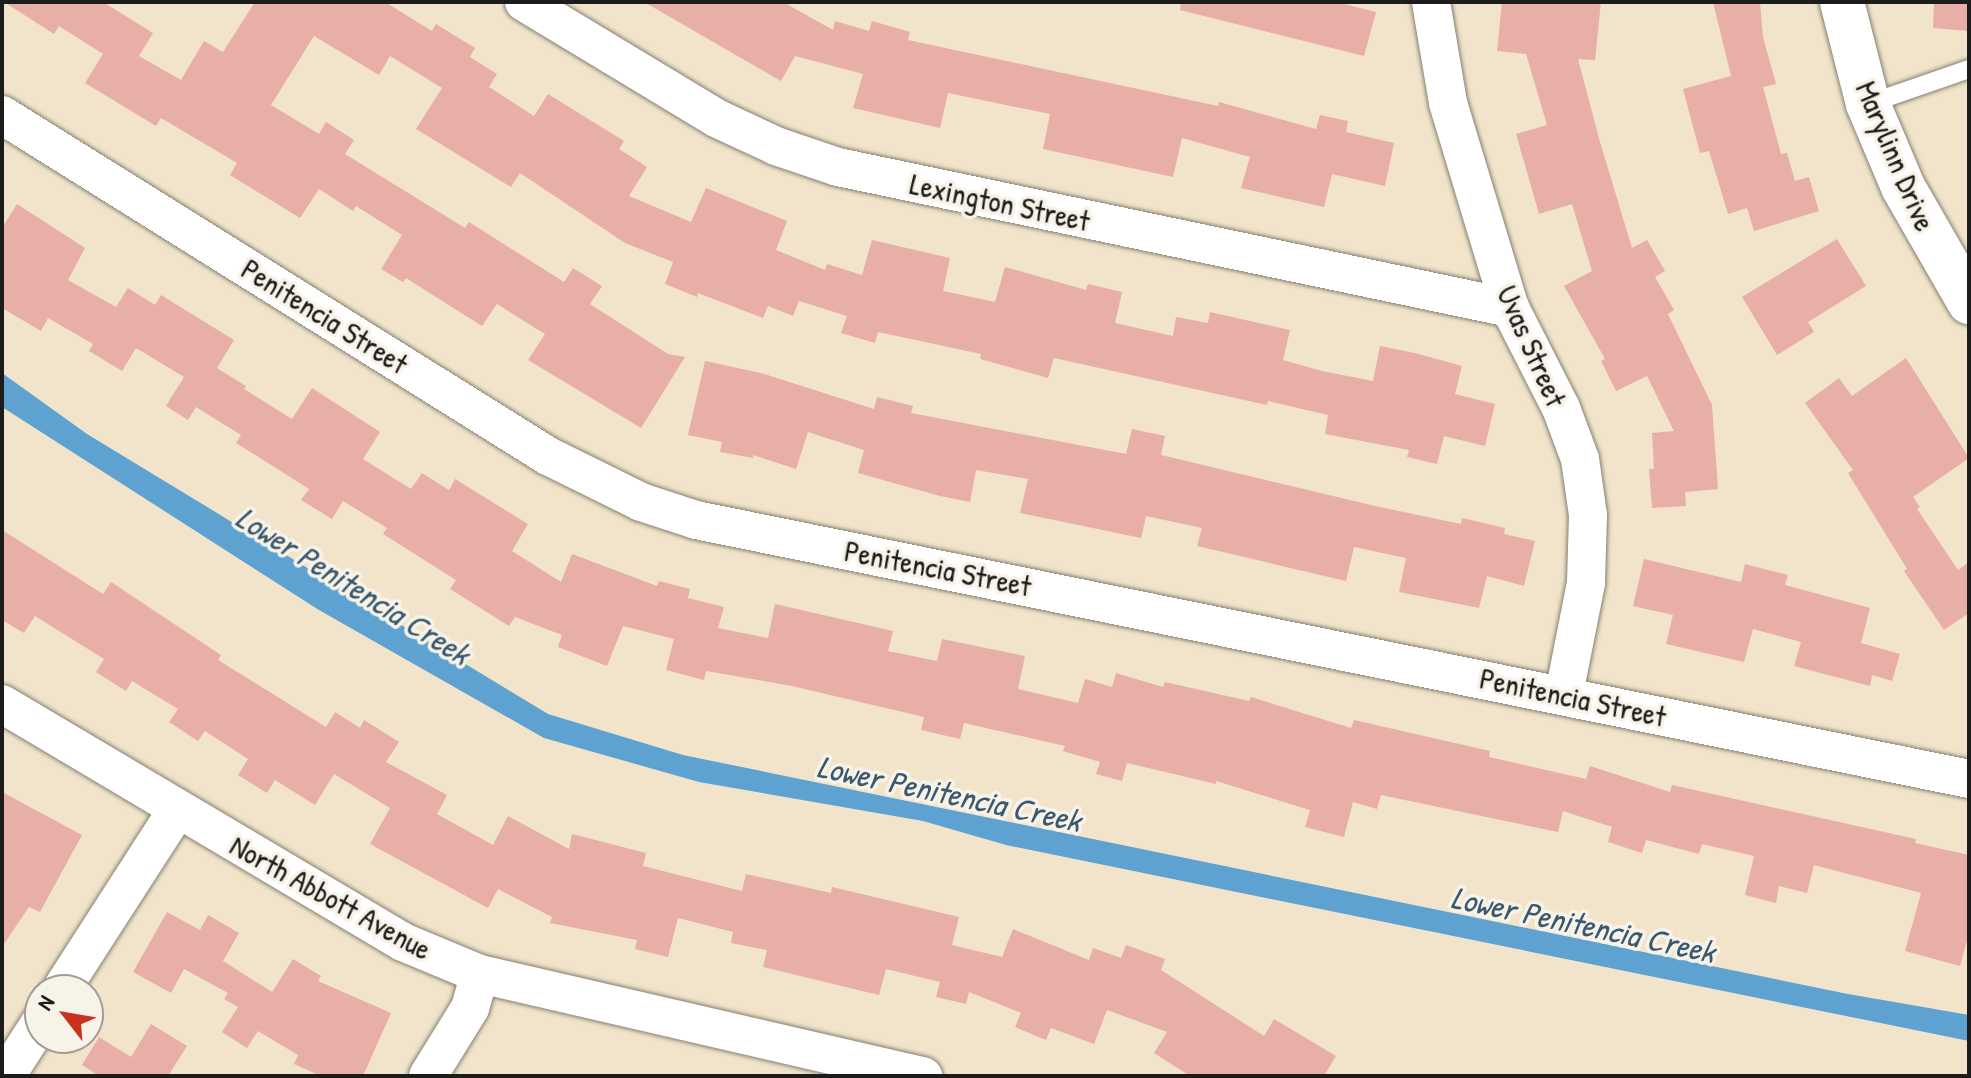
<!DOCTYPE html>
<html>
<head>
<meta charset="utf-8">
<style>
  body { margin:0 }
  #map { position:relative; width:1971px; height:1078px; overflow:hidden; background:#f1e4ca; font-family:"Patrick Hand",sans-serif }
  div>[style] { position:absolute }
  .water>* { inset:0; background:#5ea2d2 }
  .building>* { inset:0; background:#e8aea8 }
  .roads { filter:drop-shadow(0 0 2px #868073) drop-shadow(0 0 2px #868073) }
  .service>* { height:18px; margin:-9px; padding:0 9px; transform-origin:9px; border-radius:9px; background:#fff }
  .minor>* { height:38px; margin:-19px; padding:0 19px; transform-origin:19px; border-radius:19px; background:#fff }
  .tertiary>* { height:44px; margin:-22px; padding:0 22px; transform-origin:22px; border-radius:22px; background:#fff }
  span { translate:-50% -50%; white-space:nowrap; text-align:center; line-height:1.15; -webkit-text-stroke:7px #f7f3e8; paint-order:stroke }
  .street-label { font-size:30px; color:#1c1c1c }
  .water-label { font-size:32px; color:#3a586e; font-style:italic }
  .frame { position:absolute; inset:0; border:4px solid #1c1c1c; pointer-events:none }
  .north { position:absolute; left:24px; top:974px; width:80px; height:80px; box-sizing:border-box; background:#f7f3e8; border:2px solid #9f9d96; border-radius:50%; rotate:301deg; font-size:22px; font-weight:700; line-height:32px; text-align:center; color:#1c1c1c }
  .north::after { content:''; display:block; margin:auto; width:28px; height:36px; background:#c8321e; clip-path:polygon(50% 0,100% 100%,50% 72%,0 100%) }
</style>
</head>
<body>
<div id="map">
  <div class="water">
    <div style="clip-path:polygon(2px 373px,87px 434px,548px 714px,683px 755px,1848px 994px,1969px 1015px,1969px 1041px,1006px 845px,923px 821px,699px 782px,544px 738px,319px 610px,2px 407px)"></div>
  </div>
  <div class="building">
    <div style="clip-path:polygon(4px 2px,103px 2px,153px 33px,139px 56px,181px 80px,204px 41px,223px 52px,255px 2px,385px 2px,432px 31px,436px 24px,475px 48px,470px 57px,497px 74px,489px 87px,534px 116px,548px 94px,624px 141px,619px 149px,647px 167px,629px 196px,691px 222px,706px 188px,787px 221px,776px 250px,825px 270px,827px 264px,862px 275px,872px 240px,950px 258px,943px 291px,995px 302px,1005px 267px,1086px 290px,1088px 284px,1122px 292px,1115px 323px,1173px 336px,1176px 317px,1208px 323px,1210px 312px,1290px 330px,1283px 360px,1322px 371px,1373px 381px,1380px 346px,1415px 353px,1462px 366px,1455px 394px,1495px 404px,1485px 446px,1444px 436px,1437px 464px,1407px 457px,1409px 450px,1325px 434px,1328px 415px,1268px 401px,1267px 405px,1054px 358px,1048px 378px,980px 359px,981px 354px,878px 332px,875px 343px,841px 333px,847px 316px,799px 301px,793px 316px,768px 306px,763px 318px,698px 293px,697px 297px,665px 284px,673px 262px,625px 243px,520px 173px,511px 187px,416px 129px,442px 88px,390px 56px,379px 75px,314px 36px,271px 105px,319px 134px,326px 122px,354px 140px,345px 154px,465px 228px,469px 222px,564px 282px,573px 268px,602px 286px,590px 304px,668px 354px,685px 357px,641px 428px,528px 360px,545px 334px,497px 304px,482px 326px,406px 278px,403px 282px,381px 269px,402px 235px,356px 206px,353px 211px,319px 189px,300px 218px,230px 175px,237px 163px,161px 118px,156px 126px,85px 83px,103px 54px,59px 26px,54px 34px)"></div>
    <div style="clip-path:polygon(644px 2px,783px 2px,833px 30px,835px 21px,869px 31px,872px 21px,910px 32px,908px 40px,1218px 106px,1219px 102px,1316px 129px,1320px 115px,1348px 121px,1346px 132px,1394px 143px,1385px 186px,1332px 174px,1324px 207px,1241px 188px,1250px 157px,1182px 138px,1173px 177px,1043px 149px,1050px 114px,948px 93px,940px 128px,853px 108px,863px 74px,795px 56px,781px 81px)"></div>
    <div style="clip-path:polygon(1181px 2px,1336px 2px,1376px 12px,1364px 56px,1180px 10px)"></div>
    <div style="clip-path:polygon(1502px 2px,1601px 2px,1595px 60px,1578px 59px,1600px 142px,1632px 248px,1647px 240px,1665px 271px,1655px 277px,1674px 310px,1668px 314px,1712px 405px,1718px 489px,1685px 492px,1686px 506px,1652px 508px,1649px 469px,1654px 469px,1652px 433px,1674px 431px,1647px 376px,1616px 391px,1601px 361px,1605px 359px,1564px 286px,1592px 271px,1572px 204px,1539px 214px,1516px 134px,1547px 125px,1526px 54px,1497px 51px)"></div>
    <div style="clip-path:polygon(1713px 2px,1760px 2px,1763px 37px,1776px 84px,1763px 87px,1781px 154px,1787px 153px,1795px 181px,1809px 177px,1819px 211px,1754px 231px,1747px 208px,1728px 214px,1709px 151px,1700px 153px,1683px 89px,1731px 76px)"></div>
    <div style="clip-path:polygon(1934px 2px,1969px 2px,1969px 31px,1933px 28px)"></div>
    <div style="clip-path:polygon(17px 204px,85px 248px,68px 280px,116px 307px,128px 288px,155px 305px,161px 295px,234px 340px,217px 368px,246px 386px,244px 389px,292px 419px,312px 388px,380px 432px,363px 459px,411px 489px,422px 473px,449px 490px,455px 479px,528px 524px,512px 551px,561px 582px,572px 554px,657px 586px,659px 581px,690px 589px,688px 598px,724px 607px,718px 628px,768px 638px,775px 604px,893px 631px,888px 651px,937px 661px,942px 639px,1025px 656px,1018px 689px,1078px 703px,1085px 679px,1112px 687px,1116px 673px,1163px 687px,1165px 682px,1249px 701px,1251px 697px,1351px 728px,1354px 720px,1490px 751px,1489px 757px,1586px 779px,1590px 766px,1670px 792px,1672px 785px,1916px 839px,1915px 843px,1969px 855px,1969px 933px,1960px 966px,1905px 951px,1921px 893px,1814px 865px,1807px 893px,1779px 886px,1776px 903px,1745px 895px,1754px 856px,1702px 844px,1699px 854px,1646px 840px,1642px 853px,1608px 842px,1612px 827px,1563px 811px,1558px 832px,1381px 795px,1377px 809px,1353px 802px,1344px 837px,1305px 827px,1310px 810px,1216px 781px,1216px 784px,1127px 763px,1122px 781px,1096px 774px,1100px 762px,1063px 751px,1065px 746px,964px 723px,960px 739px,921px 730px,924px 717px,792px 686px,706px 671px,704px 680px,666px 670px,674px 639px,623px 626px,607px 666px,558px 647px,562px 635px,515px 617px,509px 626px,450px 589px,456px 580px,383px 534px,387px 528px,343px 501px,332px 519px,301px 500px,309px 489px,236px 443px,241px 435px,196px 407px,188px 420px,166px 406px,184px 377px,136px 348px,122px 371px,89px 351px,93px 344px,48px 318px,41px 331px,2px 308px,2px 228px)"></div>
    <div style="clip-path:polygon(1837px 239px,1866px 286px,1808px 322px,1814px 332px,1777px 355px,1742px 297px)"></div>
    <div style="clip-path:polygon(1906px 358px,1969px 458px,1913px 497px,1920px 507px,1917px 509px,1958px 570px,1969px 562px,1969px 613px,1944px 630px,1904px 571px,1907px 569px,1848px 473px,1853px 470px,1805px 403px,1839px 378px,1852px 396px)"></div>
    <div style="clip-path:polygon(705px 361px,761px 373px,874px 409px,877px 397px,913px 406px,911px 413px,1126px 454px,1132px 429px,1165px 436px,1161px 455px,1375px 506px,1461px 524px,1462px 518px,1505px 528px,1504px 534px,1535px 541px,1524px 586px,1487px 576px,1479px 608px,1399px 592px,1406px 558px,1354px 547px,1346px 581px,1197px 546px,1202px 528px,1146px 516px,1141px 538px,1054px 520px,1020px 513px,1028px 479px,976px 470px,970px 502px,940px 496px,858px 473px,864px 450px,808px 432px,796px 469px,753px 455px,753px 458px,720px 452px,722px 442px,688px 435px)"></div>
    <div style="clip-path:polygon(2px 530px,103px 594px,111px 582px,221px 655px,218px 660px,326px 727px,335px 712px,360px 728px,364px 720px,399px 742px,386px 762px,447px 795px,437px 814px,493px 845px,508px 816px,569px 849px,572px 834px,646px 853px,643px 866px,742px 891px,746px 874px,831px 893px,832px 887px,959px 917px,952px 945px,1002px 957px,1013px 929px,1089px 960px,1093px 948px,1121px 958px,1126px 945px,1165px 959px,1161px 970px,1264px 1036px,1274px 1019px,1336px 1056px,1324px 1076px,1190px 1076px,1154px 1053px,1167px 1032px,1107px 1010px,1094px 1044px,1051px 1028px,1046px 1040px,1015px 1027px,1021px 1013px,969px 992px,966px 1004px,936px 997px,940px 982px,886px 969px,879px 995px,763px 967px,767px 950px,731px 943px,733px 932px,678px 918px,668px 957px,635px 949px,637px 940px,550px 923px,552px 917px,498px 889px,488px 908px,370px 844px,390px 808px,334px 774px,315px 805px,275px 780px,267px 793px,238px 775px,248px 759px,205px 731px,198px 741px,169px 722px,178px 709px,132px 681px,126px 691px,96px 672px,104px 659px,35px 616px,24px 633px,2px 620px)"></div>
    <div style="clip-path:polygon(1644px 559px,1741px 582px,1745px 564px,1788px 575px,1785px 585px,1870px 608px,1861px 643px,1900px 654px,1892px 681px,1872px 675px,1870px 686px,1794px 666px,1801px 642px,1753px 629px,1744px 662px,1666px 644px,1673px 615px,1633px 606px)"></div>
    <div style="clip-path:polygon(2px 792px,82px 835px,40px 912px,29px 907px,2px 947px)"></div>
    <div style="clip-path:polygon(167px 912px,200px 930px,208px 915px,239px 933px,223px 961px,272px 992px,293px 959px,321px 976px,318px 981px,391px 1013px,363px 1076px,321px 1076px,294px 1064px,298px 1055px,258px 1031px,247px 1048px,222px 1032px,238px 1007px,224px 999px,228px 993px,184px 969px,171px 993px,133px 972px)"></div>
    <div style="clip-path:polygon(151px 1024px,187px 1046px,168px 1076px,99px 1076px,82px 1065px,99px 1037px,131px 1057px)"></div>
  </div>
  <div class="roads">
    <div class="service">
      <div style="left:1868px;top:104px;width:107px;rotate:-19.1deg"></div>
    </div>
    <div class="minor">
      <div style="left:524px;top:2px;width:224px;rotate:31.1deg"></div>
      <div style="left:716px;top:118px;width:66px;rotate:25deg"></div>
      <div style="left:776px;top:146px;width:65px;rotate:18.7deg"></div>
      <div style="left:838px;top:167px;width:687px;rotate:11.85deg"></div>
      <div style="left:1431px;top:2px;width:102px;rotate:80.4deg"></div>
      <div style="left:1448px;top:103px;width:214px;rotate:73.2deg"></div>
      <div style="left:1510px;top:308px;width:112px;rotate:63deg"></div>
      <div style="left:1561px;top:408px;width:54px;rotate:69.6deg"></div>
      <div style="left:1580px;top:459px;width:57px;rotate:81.9deg"></div>
      <div style="left:1588px;top:515px;width:68px;rotate:91.7deg"></div>
      <div style="left:1586px;top:583px;width:113px;rotate:101.2deg"></div>
      <div style="left:2px;top:115px;width:644px;rotate:31.99deg"></div>
      <div style="left:548px;top:456px;width:104px;rotate:26.3deg"></div>
      <div style="left:641px;top:502px;width:58px;rotate:18.1deg"></div>
      <div style="left:696px;top:520px;width:1299px;rotate:11.5deg"></div>
      <div style="left:2px;top:704px;width:466px;rotate:30.7deg"></div>
      <div style="left:403px;top:942px;width:83px;rotate:22.6deg"></div>
      <div style="left:480px;top:974px;width:455px;rotate:13deg"></div>
      <div style="left:61px;top:990px;width:214px;rotate:-57.2deg"></div>
      <div style="left:6px;top:1076px;width:63px;rotate:-57.3deg"></div>
      <div style="left:428px;top:1076px;width:80px;rotate:-58.3deg"></div>
      <div style="left:470px;top:1008px;width:35px;rotate:-74deg"></div>
    </div>
    <div class="tertiary">
      <div style="left:1842px;top:2px;width:105px;rotate:75.7deg"></div>
      <div style="left:1868px;top:104px;width:90px;rotate:67.1deg"></div>
      <div style="left:1903px;top:187px;width:133px;rotate:60.1deg"></div>
    </div>
  </div>
  <div class="street-label">
    <span style="left:1896px;top:156px;rotate:67deg">Marylinn Drive</span>
    <span style="left:1000px;top:202px;rotate:12deg">Lexington Street</span>
    <span style="left:325px;top:316px;rotate:32deg">Penitencia Street</span>
    <span style="left:1532px;top:346px;rotate:66deg">Uvas Street</span>
    <span style="left:938px;top:568px;rotate:11deg">Penitencia Street</span>
    <span style="left:1573px;top:697px;rotate:12deg">Penitencia Street</span>
    <span style="left:331px;top:897px;rotate:29deg">North Abbott Avenue</span>
  </div>
  <div class="water-label">
    <span style="left:353px;top:586px;rotate:32deg">Lower Penitencia Creek</span>
    <span style="left:949px;top:794px;rotate:12deg">Lower Penitencia Creek</span>
    <span style="left:1583px;top:925px;rotate:12deg">Lower Penitencia Creek</span>
  </div>
  <div class="frame"></div>
  <div class="north">N</div>
</div>
</body>
</html>
